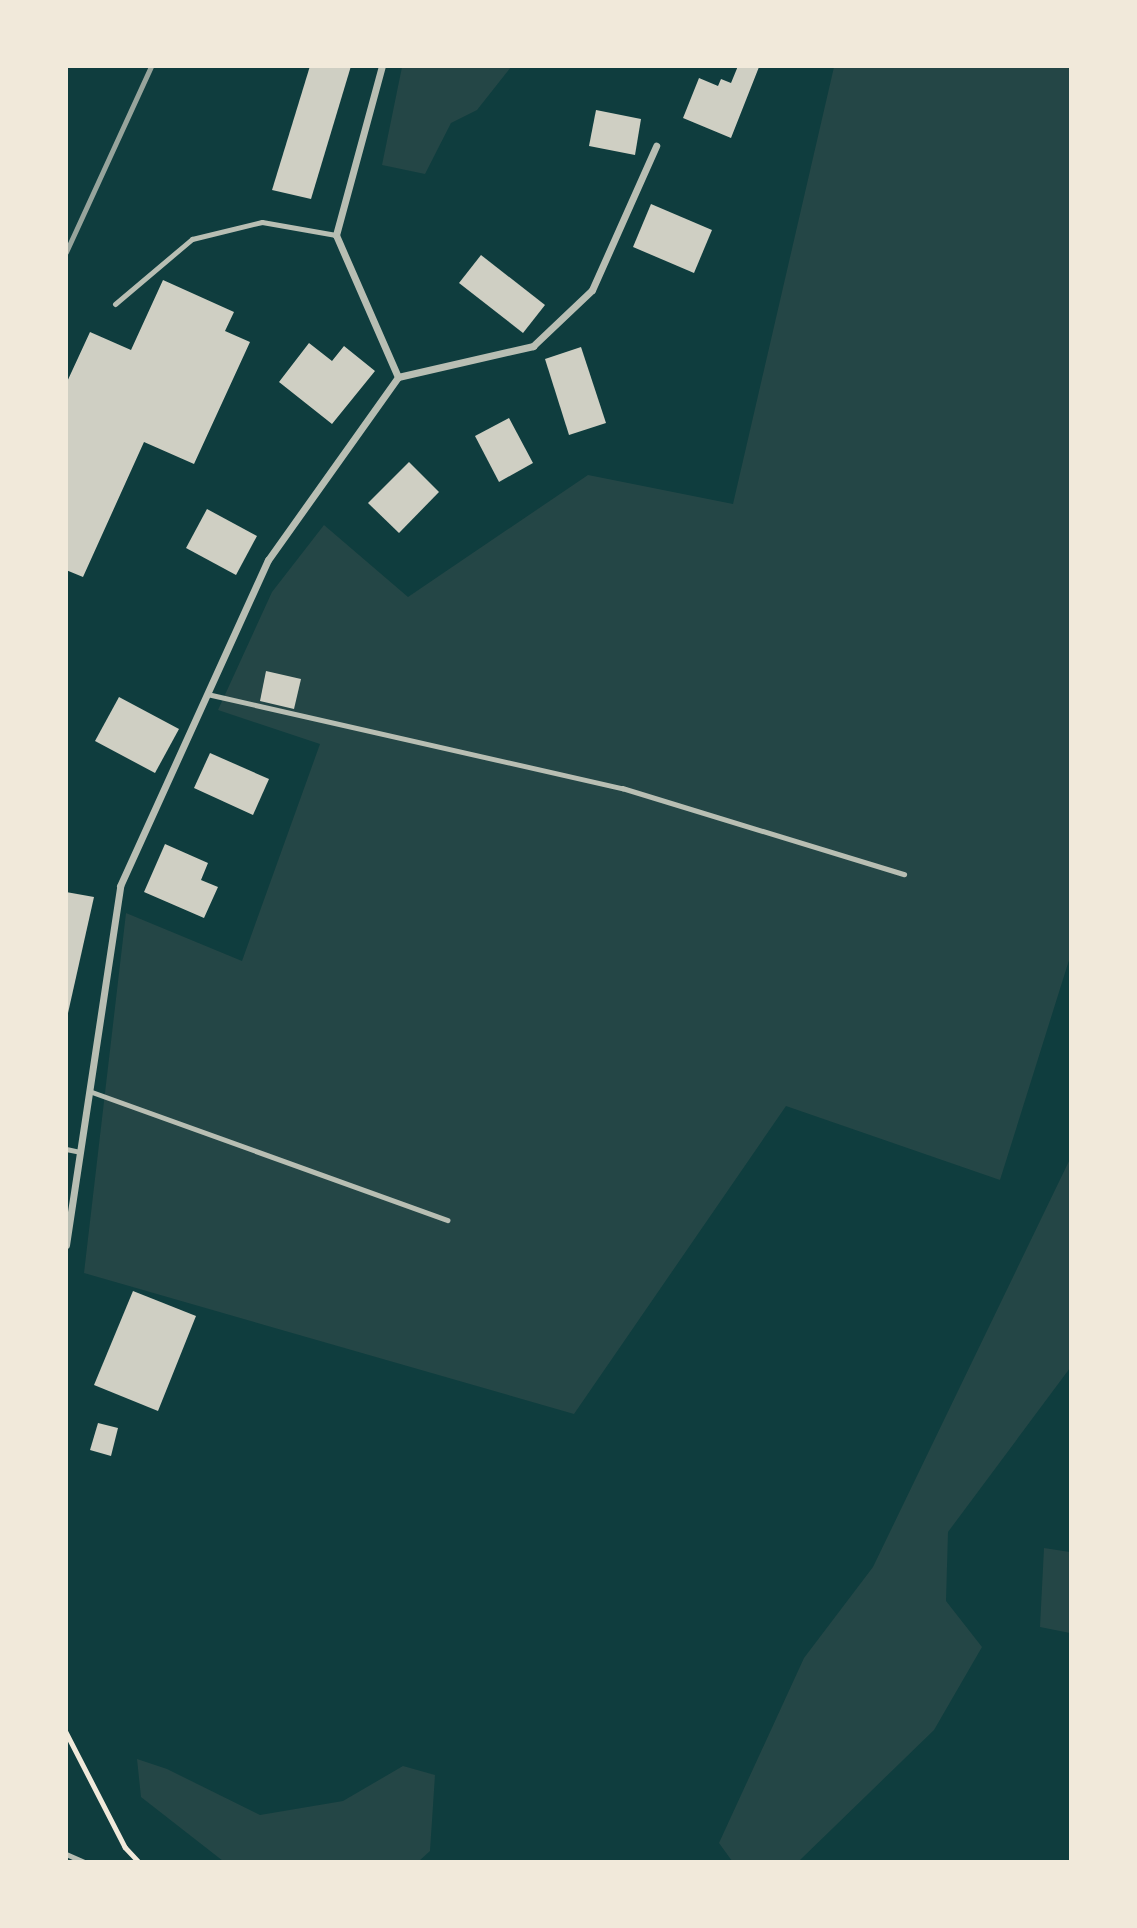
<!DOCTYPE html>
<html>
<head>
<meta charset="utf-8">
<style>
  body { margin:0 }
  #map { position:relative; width:1137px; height:1928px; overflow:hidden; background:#0f3d3e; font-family:Barlow,sans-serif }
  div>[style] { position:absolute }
  .green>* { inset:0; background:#244646 }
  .building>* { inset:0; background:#cfcfc3 }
  .path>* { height:4.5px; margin:-2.25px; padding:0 2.25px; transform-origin:2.25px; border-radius:2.25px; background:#f1e9da }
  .service>* { height:5px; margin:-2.5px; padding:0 2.5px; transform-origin:2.5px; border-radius:2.5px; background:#b8beb3 }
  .minor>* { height:7px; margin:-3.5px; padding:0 3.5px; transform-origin:3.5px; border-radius:3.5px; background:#b8beb3 }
  .rail>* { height:5px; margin:-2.5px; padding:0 2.5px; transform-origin:2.5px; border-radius:2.5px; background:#97a49c }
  span { translate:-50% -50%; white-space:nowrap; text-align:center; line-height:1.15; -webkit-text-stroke:7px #f1e9da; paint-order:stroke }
  .frame { position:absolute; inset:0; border:68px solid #f1e9da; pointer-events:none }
</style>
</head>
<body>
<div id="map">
  <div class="green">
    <div style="clip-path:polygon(402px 67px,511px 67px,477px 110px,451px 123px,425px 174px,382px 165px)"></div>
    <div style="clip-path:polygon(834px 67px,1070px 67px,1070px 957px,1000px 1180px,786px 1106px,574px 1414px,84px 1273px,126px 913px,242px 961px,320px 744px,218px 710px,272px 592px,324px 525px,408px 597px,588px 475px,733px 504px)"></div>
    <div style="clip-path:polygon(1070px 1159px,1070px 1368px,948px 1532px,946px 1601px,982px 1647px,934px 1730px,799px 1861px,732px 1861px,719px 1843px,804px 1658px,873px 1567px)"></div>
    <div style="clip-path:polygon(1044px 1548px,1070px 1552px,1070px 1633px,1040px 1627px)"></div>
    <div style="clip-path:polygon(137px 1759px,167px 1769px,260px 1815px,343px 1801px,403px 1766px,435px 1775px,430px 1851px,419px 1861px,223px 1861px,141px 1797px)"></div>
  </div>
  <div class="building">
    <div style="clip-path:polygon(310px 66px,351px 66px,311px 199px,272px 190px)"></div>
    <div style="clip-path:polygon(738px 66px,759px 67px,731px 138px,683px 118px,699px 78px,718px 86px,721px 79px,731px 83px)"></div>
    <div style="clip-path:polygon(596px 110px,641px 119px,635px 155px,589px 146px)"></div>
    <div style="clip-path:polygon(651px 204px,712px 230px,694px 273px,633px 247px)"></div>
    <div style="clip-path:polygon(481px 255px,545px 305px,523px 333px,459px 283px)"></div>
    <div style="clip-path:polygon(163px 280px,234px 312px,225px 331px,250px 342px,194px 464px,144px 442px,83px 577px,66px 570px,66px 384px,90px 332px,131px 350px)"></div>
    <div style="clip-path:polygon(309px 343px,332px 361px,344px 346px,375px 371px,332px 424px,279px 382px)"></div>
    <div style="clip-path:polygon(581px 347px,606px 423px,569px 435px,545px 359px)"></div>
    <div style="clip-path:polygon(509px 418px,533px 463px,499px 482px,475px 436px)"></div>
    <div style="clip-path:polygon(409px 462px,439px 492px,399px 533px,368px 503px)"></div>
    <div style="clip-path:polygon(207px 509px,257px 536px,236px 575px,186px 548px)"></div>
    <div style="clip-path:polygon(266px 671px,301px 679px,294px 709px,260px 701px)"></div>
    <div style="clip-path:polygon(119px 697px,179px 729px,155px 773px,95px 741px)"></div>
    <div style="clip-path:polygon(210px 753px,269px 779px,253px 815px,194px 788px)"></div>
    <div style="clip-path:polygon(165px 844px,208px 863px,201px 880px,218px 887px,204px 918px,144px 892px)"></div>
    <div style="clip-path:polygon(66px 892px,94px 897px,68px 1013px,66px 1012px)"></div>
    <div style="clip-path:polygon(133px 1291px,196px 1316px,158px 1411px,94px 1385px)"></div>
    <div style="clip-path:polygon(98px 1423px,118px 1428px,111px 1456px,90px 1450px)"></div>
  </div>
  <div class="path">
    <div style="left:66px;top:1732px;width:129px;rotate:62.8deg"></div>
    <div style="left:125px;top:1847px;width:21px;rotate:47deg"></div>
  </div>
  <div class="service">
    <div style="left:115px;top:304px;width:101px;rotate:-40.2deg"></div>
    <div style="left:192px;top:239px;width:72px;rotate:-13.7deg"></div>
    <div style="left:262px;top:222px;width:75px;rotate:10deg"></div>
    <div style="left:207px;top:694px;width:426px;rotate:12.8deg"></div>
    <div style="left:622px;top:788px;width:295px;rotate:17deg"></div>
    <div style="left:89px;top:1091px;width:381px;rotate:19.8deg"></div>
    <div style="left:66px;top:1149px;width:14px;rotate:12deg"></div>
    <div style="left:66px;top:1854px;width:20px;rotate:24deg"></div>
  </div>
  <div class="minor">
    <div style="left:398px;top:377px;width:139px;rotate:-12.9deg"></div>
    <div style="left:533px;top:346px;width:81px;rotate:-43.5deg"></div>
    <div style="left:592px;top:290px;width:158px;rotate:-66deg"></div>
    <div style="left:66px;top:1245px;width:363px;rotate:-81.4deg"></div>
    <div style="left:120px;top:886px;width:358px;rotate:-65.6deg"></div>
    <div style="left:268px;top:560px;width:224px;rotate:-54.6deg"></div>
    <div style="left:398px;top:377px;width:155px;rotate:-113.6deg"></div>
    <div style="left:336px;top:235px;width:175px;rotate:-74.8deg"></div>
  </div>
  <div class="rail">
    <div style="left:66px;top:252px;width:205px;rotate:-65.4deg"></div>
  </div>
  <div class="frame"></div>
</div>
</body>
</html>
